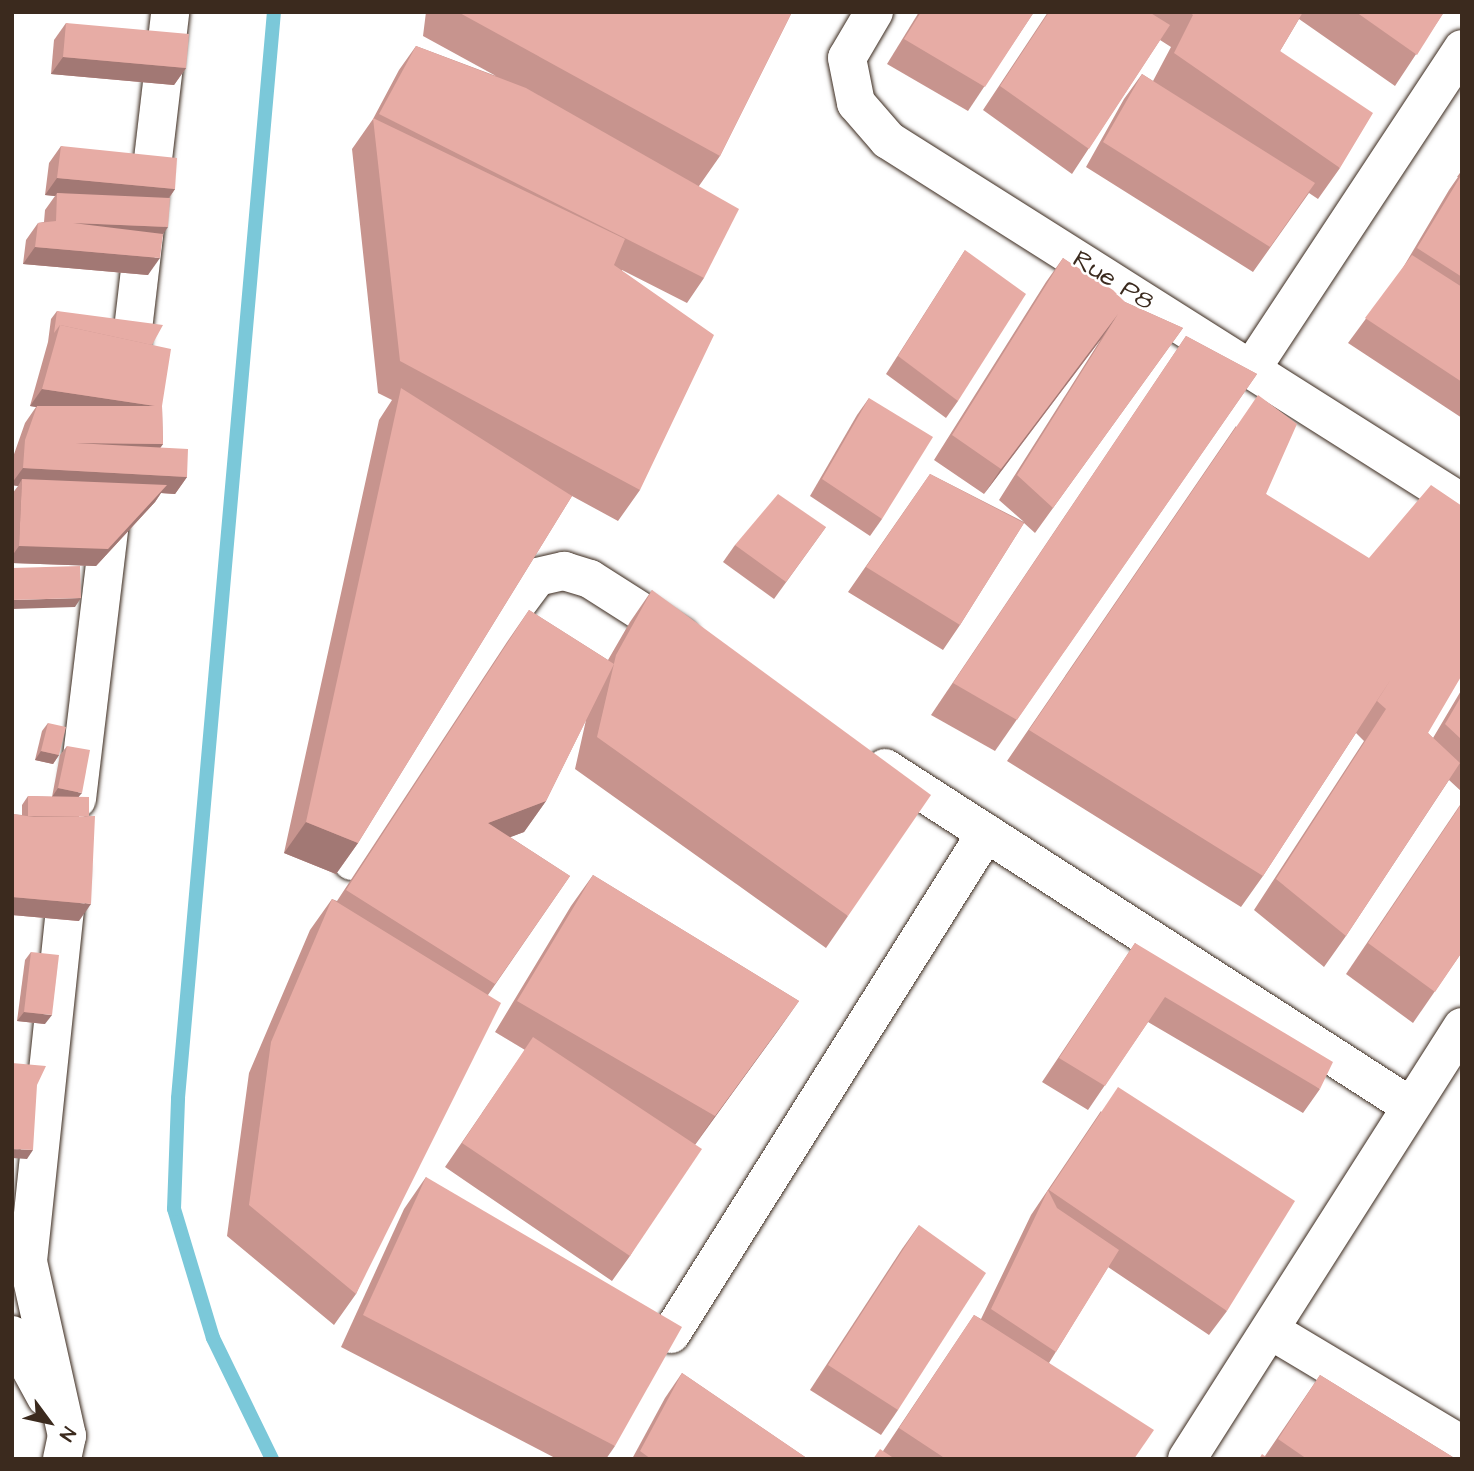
<!DOCTYPE html>
<html>
<head>
<meta charset="utf-8">
<style>
  body { margin:0 }
  #map { position:relative; width:1474px; height:1471px; overflow:hidden; background:#fff; font-family:"Architects Daughter",sans-serif }
  div>[style] { position:absolute }
  .stream>* { height:14px; margin:-7px; padding:0 7px; transform-origin:7px; border-radius:7px; background:#7bc8d9 }
  .roads { filter:drop-shadow(0 0 2px #3b2a1e) drop-shadow(0 0 2px #3b2a1e) }
  .street>* { height:38px; margin:-19px; padding:0 19px; transform-origin:19px; border-radius:19px; background:#fff }
  .wall>* { inset:0; background:#c7948e }
  .shaded-wall>* { inset:0; background:#a27874 }
  .building>* { inset:0; background:#e7aca5 }
  span { translate:-50% -50%; white-space:nowrap; text-align:center; line-height:1.15; -webkit-text-stroke:5px #fff; paint-order:stroke }
  .street-label { font-size:26px; color:#3b2a1e }
  .frame { position:absolute; inset:0; border:14px solid #3b2a1e; pointer-events:none }
  .north { position:absolute; left:14px; top:1387px; width:70px; height:70px; -webkit-text-stroke:5px #fff; paint-order:stroke; rotate:123deg; font-size:19px; font-weight:700; line-height:28px; text-align:center; color:#3b2a1e }
  .north::after { content:''; display:block; margin:auto; width:24px; height:32px; background:#3b2a1e; clip-path:polygon(50% 0,100% 100%,50% 72%,0 100%) }
</style>
</head>
<body>
<div id="map">
  <div class="stream">
    <div style="left:272px;top:1459px;width:135px;rotate:-116deg"></div>
    <div style="left:213px;top:1338px;width:135px;rotate:-106.8deg"></div>
    <div style="left:174px;top:1209px;width:111px;rotate:-87.9deg"></div>
    <div style="left:178px;top:1098px;width:1090px;rotate:-84.95deg"></div>
  </div>
  <div class="roads">
    <div class="street">
      <div style="left:874px;top:12px;width:53px;rotate:120.4deg"></div>
      <div style="left:847px;top:58px;width:46px;rotate:78.7deg"></div>
      <div style="left:856px;top:103px;width:49px;rotate:49.1deg"></div>
      <div style="left:888px;top:140px;width:679px;rotate:32.31deg"></div>
      <div style="left:1252px;top:368px;width:382px;rotate:-56.6deg"></div>
      <div style="left:128px;top:372px;width:362px;rotate:-83.3deg"></div>
      <div style="left:885px;top:768px;width:624px;rotate:32.77deg"></div>
      <div style="left:77px;top:799px;width:297px;rotate:-83.2deg"></div>
      <div style="left:352px;top:861px;width:267px;rotate:-57.9deg"></div>
      <div style="left:494px;top:635px;width:72px;rotate:-53.4deg"></div>
      <div style="left:537px;top:577px;width:28px;rotate:-13deg"></div>
      <div style="left:564px;top:571px;width:27px;rotate:17deg"></div>
      <div style="left:590px;top:579px;width:108px;rotate:32.5deg"></div>
      <div style="left:1270px;top:1330px;width:224px;rotate:30.9deg"></div>
      <div style="left:671px;top:1334px;width:592px;rotate:-57.84deg"></div>
      <div style="left:12px;top:1335px;width:71px;rotate:61.3deg"></div>
      <div style="left:62px;top:1459px;width:24px;rotate:-78deg"></div>
      <div style="left:67px;top:1436px;width:179px;rotate:-102.6deg"></div>
      <div style="left:28px;top:1261px;width:394px;rotate:-84deg"></div>
      <div style="left:1187px;top:1459px;width:512px;rotate:-57.52deg"></div>
    </div>
  </div>
  <div class="wall">
    <div style="clip-path:polygon(426px 12px,792px 12px,720px 156px,699px 186px,704px 278px,687px 303px,622px 270px,640px 490px,618px 521px,572px 496px,358px 843px,336px 874px,284px 853px,379px 420px,392px 400px,378px 393px,352px 149px,373px 119px,399px 70px,416px 46px,496px 76px,423px 36px)"></div>
    <div style="clip-path:polygon(919px 12px,1034px 12px,968px 111px,887px 64px)"></div>
    <div style="clip-path:polygon(1048px 12px,1444px 12px,1395px 86px,1299px 19px,1280px 51px,1340px 168px,1318px 199px,1309px 193px,1253px 272px,1086px 167px,1124px 99px,1142px 74px,1153px 81px,1171px 47px,1160px 40px,1072px 174px,983px 110px)"></div>
    <div style="clip-path:polygon(66px 23px,186px 68px,174px 85px,51px 74px,54px 40px)"></div>
    <div style="clip-path:polygon(61px 146px,175px 189px,169px 198px,163px 235px,148px 275px,23px 264px,26px 240px,38px 223px,44px 222px,45px 210px,55px 196px,45px 195px,49px 163px)"></div>
    <div style="clip-path:polygon(1462px 170px,1462px 418px,1348px 343px,1401px 271px,1449px 190px,1458px 177px,1457px 177px)"></div>
    <div style="clip-path:polygon(965px 250px,958px 401px,946px 418px,886px 374px)"></div>
    <div style="clip-path:polygon(1063px 258px,1125px 302px,1183px 328px,1035px 533px,1024px 523px,960px 625px,943px 650px,848px 592px,930px 474px,1024px 522px,999px 500px,1101px 339px,984px 494px,934px 460px,1046px 282px)"></div>
    <div style="clip-path:polygon(57px 311px,152px 345px,162px 406px,163px 444px,160px 448px,187px 477px,175px 494px,161px 493px,155px 502px,96px 566px,12px 563px,12px 494px,18px 486px,12px 485px,13px 457px,25px 423px,36px 407px,30px 406px,48px 342px,51px 319px)"></div>
    <div style="clip-path:polygon(1186px 336px,1257px 374px,995px 751px,931px 715px)"></div>
    <div style="clip-path:polygon(869px 398px,882px 519px,870px 536px,810px 496px,857px 415px)"></div>
    <div style="clip-path:polygon(1236px 426px,1266px 494px,1428px 733px,1433px 738px,1462px 689px,1462px 792px,1449px 780px,1346px 936px,1324px 967px,1254px 910px,1364px 741px,1356px 733px,1263px 876px,1241px 907px,1007px 761px)"></div>
    <div style="clip-path:polygon(826px 527px,774px 599px,723px 562px,735px 545px)"></div>
    <div style="clip-path:polygon(652px 590px,848px 916px,826px 948px,575px 769px,586px 720px,546px 801px,524px 832px,510px 837px,570px 876px,488px 995px,356px 1294px,334px 1325px,227px 1236px,249px 1073px,310px 930px,332px 899px,337px 901px,507px 642px,529px 610px,608px 660px,630px 622px)"></div>
    <div style="clip-path:polygon(48px 723px,59px 755px,53px 764px,35px 760px,42px 731px)"></div>
    <div style="clip-path:polygon(67px 746px,79px 797px,79px 921px,12px 915px,12px 814px,22px 815px,22px 805px,28px 796px,52px 797px,60px 755px)"></div>
    <div style="clip-path:polygon(1462px 802px,1462px 952px,1413px 1023px,1346px 974px)"></div>
    <div style="clip-path:polygon(593px 875px,799px 1001px,695px 1145px,630px 1256px,612px 1281px,445px 1167px,525px 1050px,495px 1032px,571px 906px)"></div>
    <div style="clip-path:polygon(1135px 943px,1320px 1089px,1303px 1113px,1148px 1022px,1088px 1110px,1042px 1082px)"></div>
    <div style="clip-path:polygon(31px 952px,45px 1024px,17px 1021px,25px 960px)"></div>
    <div style="clip-path:polygon(1101px 1111px,1227px 1311px,1209px 1335px,1108px 1267px,1049px 1363px,1134px 1459px,873px 1459px,883px 1451px,974px 1315px,981px 1319px,1031px 1215px)"></div>
    <div style="clip-path:polygon(426px 1177px,615px 1446px,606px 1459px,557px 1459px,341px 1347px,404px 1209px)"></div>
    <div style="clip-path:polygon(919px 1225px,898px 1410px,881px 1435px,810px 1390px,902px 1249px)"></div>
    <div style="clip-path:polygon(682px 1373px,808px 1459px,632px 1459px,665px 1398px)"></div>
    <div style="clip-path:polygon(1320px 1375px,1456px 1459px,1259px 1459px,1265px 1456px)"></div>
  </div>
  <div class="shaded-wall">
    <div style="clip-path:polygon(63px 57px,186px 68px,174px 85px,51px 74px)"></div>
    <div style="clip-path:polygon(57px 178px,175px 189px,163px 206px,57px 193px,55px 196px,45px 195px)"></div>
    <div style="clip-path:polygon(73px 223px,168px 227px,156px 244px)"></div>
    <div style="clip-path:polygon(35px 247px,160px 258px,148px 275px,23px 264px)"></div>
    <div style="clip-path:polygon(1118px 314px,1101px 339px,984px 494px,1001px 469px)"></div>
    <div style="clip-path:polygon(42px 389px,155px 406px,143px 423px,30px 406px)"></div>
    <div style="clip-path:polygon(75px 443px,163px 444px,151px 461px)"></div>
    <div style="clip-path:polygon(23px 468px,187px 477px,175px 494px,161px 493px,155px 502px,96px 566px,12px 563px,12px 556px,19px 546px,22px 479px,18px 486px,12px 485px,12px 483px)"></div>
    <div style="clip-path:polygon(81px 598px,75px 607px,12px 609px,12px 600px)"></div>
    <div style="clip-path:polygon(41px 751px,59px 755px,53px 764px,35px 760px)"></div>
    <div style="clip-path:polygon(58px 788px,82px 793px,75px 801px,52px 797px)"></div>
    <div style="clip-path:polygon(546px 801px,524px 832px,466px 854px,488px 823px)"></div>
    <div style="clip-path:polygon(306px 822px,358px 843px,336px 874px,284px 853px)"></div>
    <div style="clip-path:polygon(12px 897px,91px 904px,79px 921px,12px 915px)"></div>
    <div style="clip-path:polygon(799px 1001px,777px 1032px,693px 1147px,715px 1116px)"></div>
    <div style="clip-path:polygon(24px 1012px,52px 1015px,45px 1024px,17px 1021px)"></div>
    <div style="clip-path:polygon(12px 1149px,33px 1150px,27px 1159px,12px 1158px)"></div>
  </div>
  <div class="building">
    <div style="clip-path:polygon(458px 12px,792px 12px,720px 156px)"></div>
    <div style="clip-path:polygon(921px 12px,1034px 12px,985px 87px,904px 39px)"></div>
    <div style="clip-path:polygon(1049px 12px,1149px 12px,1170px 25px,1089px 149px,1000px 86px)"></div>
    <div style="clip-path:polygon(1189px 12px,1303px 12px,1280px 51px,1373px 113px,1340px 168px,1174px 53px,1193px 15px)"></div>
    <div style="clip-path:polygon(1356px 12px,1444px 12px,1417px 55px)"></div>
    <div style="clip-path:polygon(66px 23px,189px 34px,186px 68px,63px 57px)"></div>
    <div style="clip-path:polygon(416px 46px,526px 88px,739px 209px,704px 278px,379px 114px)"></div>
    <div style="clip-path:polygon(1142px 74px,1315px 183px,1270px 247px,1103px 142px)"></div>
    <div style="clip-path:polygon(373px 118px,625px 239px,614px 265px,714px 335px,640px 490px,400px 361px)"></div>
    <div style="clip-path:polygon(61px 146px,177px 158px,175px 189px,57px 178px)"></div>
    <div style="clip-path:polygon(1462px 174px,1462px 277px,1417px 248px)"></div>
    <div style="clip-path:polygon(57px 193px,170px 198px,168px 227px,73px 223px,163px 234px,160px 258px,35px 247px,38px 223px,56px 221px)"></div>
    <div style="clip-path:polygon(965px 250px,1026px 294px,958px 401px,898px 356px)"></div>
    <div style="clip-path:polygon(1412px 255px,1462px 287px,1462px 382px,1365px 318px)"></div>
    <div style="clip-path:polygon(1063px 258px,1113px 290px,1125px 302px,1183px 328px,1053px 508px,1017px 475px,1118px 314px,1001px 469px,952px 435px)"></div>
    <div style="clip-path:polygon(57px 311px,163px 325px,152px 345px,60px 325px,54px 333px)"></div>
    <div style="clip-path:polygon(60px 325px,171px 349px,162px 406px,163px 444px,75px 443px,188px 449px,187px 477px,23px 468px,25px 440px,37px 406px,155px 406px,42px 389px)"></div>
    <div style="clip-path:polygon(1186px 336px,1257px 374px,1017px 720px,953px 683px)"></div>
    <div style="clip-path:polygon(401px 388px,572px 496px,358px 843px,306px 822px)"></div>
    <div style="clip-path:polygon(1258px 395px,1297px 424px,1266px 494px,1369px 558px,1431px 485px,1462px 506px,1462px 675px,1428px 733px,1460px 763px,1346px 936px,1276px 879px,1386px 709px,1377px 701px,1391px 679px,1263px 876px,1029px 730px)"></div>
    <div style="clip-path:polygon(869px 398px,933px 437px,882px 519px,822px 479px)"></div>
    <div style="clip-path:polygon(930px 474px,1024px 523px,960px 625px,866px 567px)"></div>
    <div style="clip-path:polygon(22px 479px,167px 485px,108px 549px,19px 546px)"></div>
    <div style="clip-path:polygon(778px 494px,826px 527px,786px 582px,735px 545px)"></div>
    <div style="clip-path:polygon(80px 566px,81px 598px,12px 600px,12px 568px)"></div>
    <div style="clip-path:polygon(652px 590px,931px 795px,848px 916px,597px 737px,616px 655px)"></div>
    <div style="clip-path:polygon(529px 610px,614px 664px,546px 801px,488px 823px,570px 876px,495px 984px,346px 890px)"></div>
    <div style="clip-path:polygon(1462px 695px,1462px 740px,1445px 724px)"></div>
    <div style="clip-path:polygon(48px 723px,66px 727px,59px 755px,41px 751px)"></div>
    <div style="clip-path:polygon(67px 746px,90px 750px,82px 793px,58px 788px)"></div>
    <div style="clip-path:polygon(28px 796px,89px 797px,89px 816px,28px 816px)"></div>
    <div style="clip-path:polygon(1462px 803px,1462px 952px,1435px 992px,1368px 943px)"></div>
    <div style="clip-path:polygon(12px 814px,34px 817px,95px 816px,91px 904px,12px 897px)"></div>
    <div style="clip-path:polygon(593px 875px,799px 1001px,715px 1116px,517px 1001px)"></div>
    <div style="clip-path:polygon(332px 899px,501px 1003px,356px 1294px,249px 1205px,271px 1042px)"></div>
    <div style="clip-path:polygon(1135px 943px,1333px 1062px,1320px 1089px,1165px 997px,1105px 1086px,1059px 1058px)"></div>
    <div style="clip-path:polygon(31px 952px,59px 955px,52px 1015px,24px 1012px)"></div>
    <div style="clip-path:polygon(533px 1037px,702px 1149px,630px 1256px,462px 1143px)"></div>
    <div style="clip-path:polygon(12px 1063px,46px 1066px,37px 1085px,33px 1150px,12px 1149px)"></div>
    <div style="clip-path:polygon(1118px 1087px,1295px 1201px,1227px 1311px,1049px 1190px)"></div>
    <div style="clip-path:polygon(426px 1177px,682px 1327px,615px 1446px,363px 1315px)"></div>
    <div style="clip-path:polygon(1048px 1190px,1057px 1208px,1119px 1250px,1056px 1352px,991px 1309px)"></div>
    <div style="clip-path:polygon(919px 1225px,986px 1273px,898px 1410px,828px 1365px)"></div>
    <div style="clip-path:polygon(974px 1315px,1154px 1430px,1134px 1459px,946px 1459px,899px 1428px)"></div>
    <div style="clip-path:polygon(682px 1373px,808px 1459px,651px 1459px,640px 1451px)"></div>
    <div style="clip-path:polygon(1320px 1375px,1456px 1459px,1307px 1459px,1278px 1439px)"></div>
    <div style="clip-path:polygon(880px 1449px,895px 1459px,873px 1459px)"></div>
    <div style="clip-path:polygon(1262px 1454px,1269px 1459px,1259px 1459px)"></div>
  </div>
  <div class="street-label">
    <span style="left:1113px;top:281px;rotate:32deg">Rue P8</span>
  </div>
  <div class="frame"></div>
  <div class="north">N</div>
</div>
</body>
</html>
